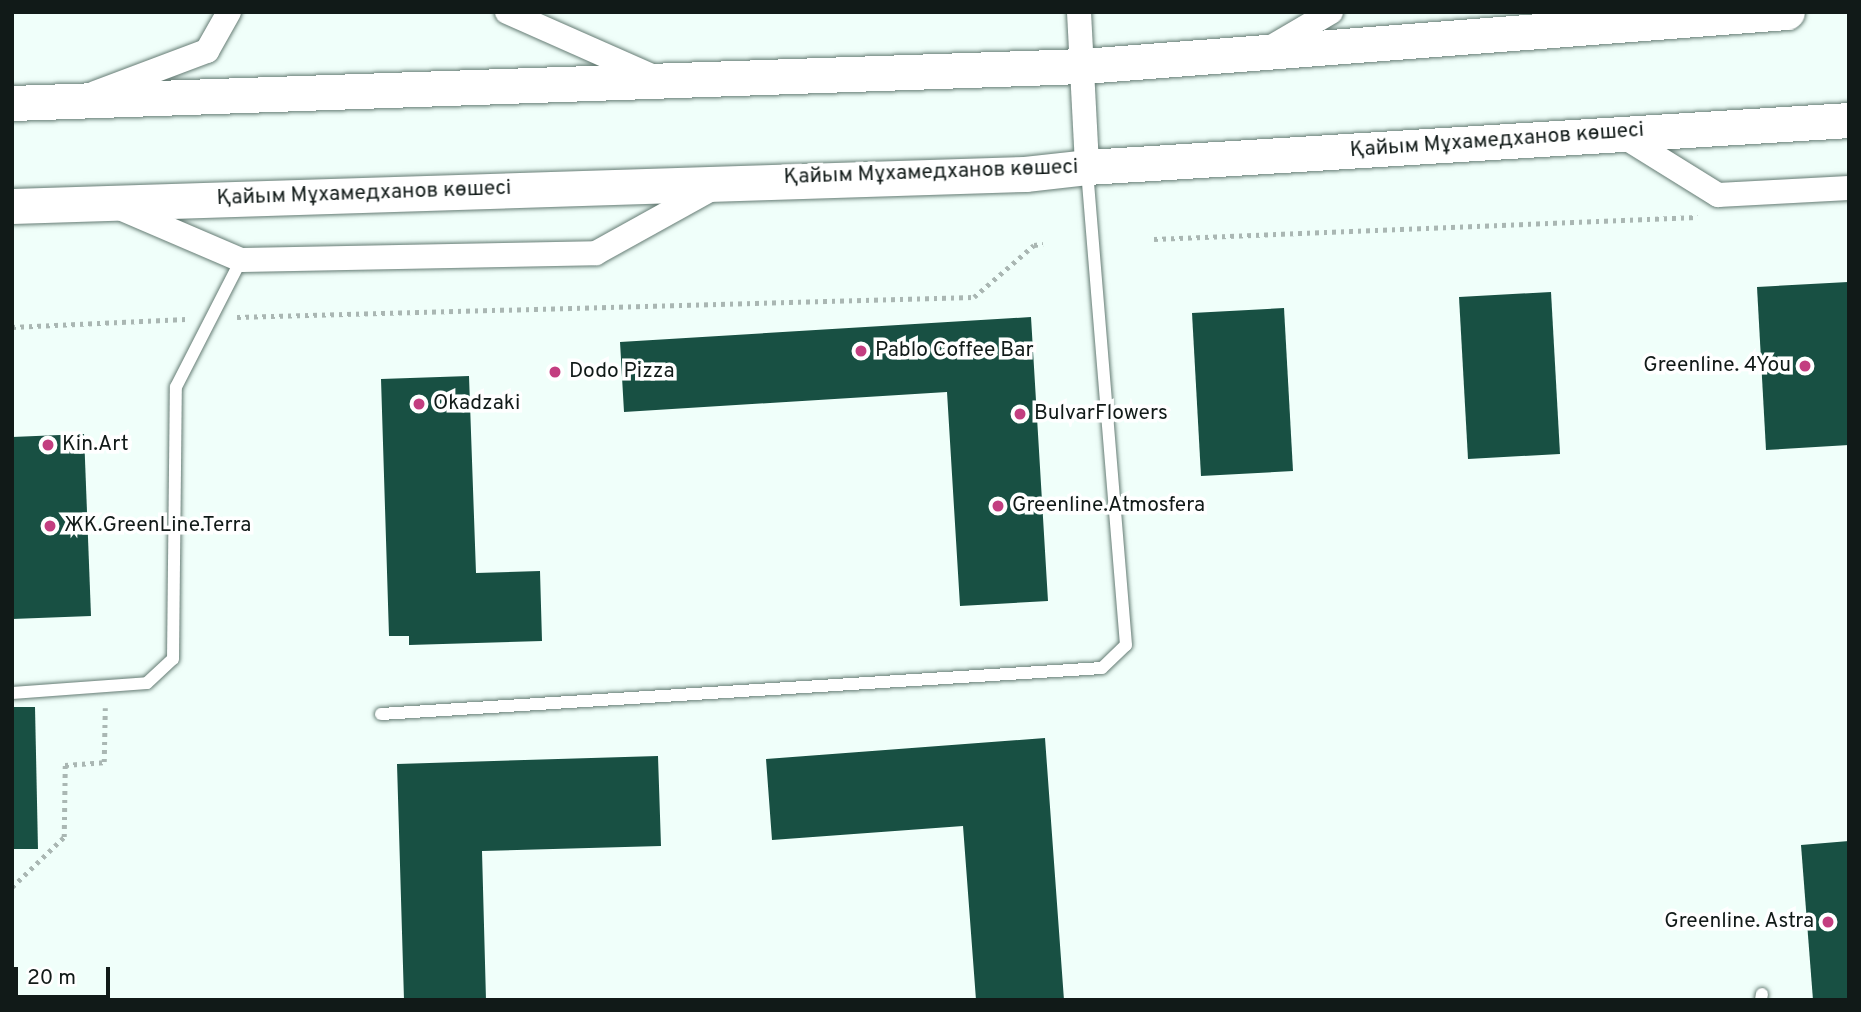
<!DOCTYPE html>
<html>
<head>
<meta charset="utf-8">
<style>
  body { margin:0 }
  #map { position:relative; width:1861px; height:1012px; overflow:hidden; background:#f0fffa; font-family:Overpass,sans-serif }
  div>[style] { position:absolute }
  .building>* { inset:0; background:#185043 }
  .path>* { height:4.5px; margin-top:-2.25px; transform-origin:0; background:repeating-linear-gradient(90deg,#aab7b3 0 3.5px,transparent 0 8.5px) }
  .roads { filter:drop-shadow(0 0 2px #657c74) drop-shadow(0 0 2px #657c74) }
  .service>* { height:12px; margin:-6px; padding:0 6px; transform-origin:6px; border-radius:6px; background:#fff }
  .minor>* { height:24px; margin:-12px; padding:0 12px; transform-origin:12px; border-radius:12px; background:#fff }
  .secondary>* { height:35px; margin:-17.5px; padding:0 17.5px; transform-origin:17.5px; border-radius:17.5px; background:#fff }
  .dots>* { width:19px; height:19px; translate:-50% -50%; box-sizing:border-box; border:4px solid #fff; border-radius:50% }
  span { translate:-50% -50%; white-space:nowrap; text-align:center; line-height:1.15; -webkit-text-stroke:7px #fff; paint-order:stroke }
  .street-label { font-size:21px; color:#111a18 }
  .poi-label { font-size:21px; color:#111a18 }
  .left { translate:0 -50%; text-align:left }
  .right { translate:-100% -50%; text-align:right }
  .frame { position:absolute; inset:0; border:14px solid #111a18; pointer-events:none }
  .scale { position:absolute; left:14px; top:967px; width:96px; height:32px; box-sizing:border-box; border:4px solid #111a18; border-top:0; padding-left:9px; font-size:21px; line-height:24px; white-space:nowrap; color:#111a18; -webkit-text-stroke:5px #fff; paint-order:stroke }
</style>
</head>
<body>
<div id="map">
  <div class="building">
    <div style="clip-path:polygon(1848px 282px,1849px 445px,1766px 450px,1757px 287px)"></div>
    <div style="clip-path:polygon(1551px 292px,1560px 454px,1468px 459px,1459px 297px)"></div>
    <div style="clip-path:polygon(1284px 308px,1293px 471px,1201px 476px,1192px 313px)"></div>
    <div style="clip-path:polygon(1031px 317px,1048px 601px,960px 606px,947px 392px,624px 412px,620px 342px)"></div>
    <div style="clip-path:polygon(469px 376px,476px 573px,540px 571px,542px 641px,409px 645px,409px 636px,389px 636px,381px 379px)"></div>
    <div style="clip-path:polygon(84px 434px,91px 616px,12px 619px,12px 437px)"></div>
    <div style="clip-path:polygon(12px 707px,35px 707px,38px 849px,12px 849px)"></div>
    <div style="clip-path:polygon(1045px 738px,1064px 1000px,976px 1000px,963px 826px,772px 840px,766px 759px)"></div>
    <div style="clip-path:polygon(658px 756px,661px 846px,482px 851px,486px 1000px,404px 1000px,397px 764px)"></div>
    <div style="clip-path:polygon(1849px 841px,1849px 1000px,1813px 1000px,1801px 845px)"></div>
  </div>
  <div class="path">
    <div style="left:1154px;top:239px;width:544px;rotate:-2.32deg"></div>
    <div style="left:237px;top:317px;width:737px;rotate:-1.55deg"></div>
    <div style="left:974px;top:297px;width:79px;rotate:-40.9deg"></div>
    <div style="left:1034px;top:245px;width:9px;rotate:-6deg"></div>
    <div style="left:12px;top:327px;width:174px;rotate:-2.6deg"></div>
    <div style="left:12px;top:887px;width:72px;rotate:-43.9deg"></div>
    <div style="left:64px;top:837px;width:72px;rotate:-89.2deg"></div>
    <div style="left:65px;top:765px;width:39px;rotate:-4deg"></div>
    <div style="left:104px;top:762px;width:54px;rotate:-88.9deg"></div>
  </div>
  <div class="roads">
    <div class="service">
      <div style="left:12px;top:693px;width:135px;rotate:-4.2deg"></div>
      <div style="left:147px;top:683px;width:35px;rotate:-43deg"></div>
      <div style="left:173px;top:659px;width:272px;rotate:-89.4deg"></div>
      <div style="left:176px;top:387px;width:143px;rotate:-62.9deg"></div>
      <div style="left:381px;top:714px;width:722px;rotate:-3.65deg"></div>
      <div style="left:1102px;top:668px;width:33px;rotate:-44deg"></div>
      <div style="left:1126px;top:645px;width:476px;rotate:-94.7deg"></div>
      <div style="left:1761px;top:1000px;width:6px;rotate:-81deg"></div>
    </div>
    <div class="minor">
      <div style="left:507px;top:12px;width:161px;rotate:23.9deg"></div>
      <div style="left:1079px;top:12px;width:155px;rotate:87deg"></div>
      <div style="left:1268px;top:49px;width:73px;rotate:-30.4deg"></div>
      <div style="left:95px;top:93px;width:120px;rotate:-20.6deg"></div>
      <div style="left:207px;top:51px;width:45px;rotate:-60.6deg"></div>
      <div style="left:1618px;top:133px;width:118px;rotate:31.8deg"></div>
      <div style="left:1718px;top:195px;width:131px;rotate:-3.1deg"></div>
      <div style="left:115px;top:206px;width:137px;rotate:23.2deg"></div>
      <div style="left:241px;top:260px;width:355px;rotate:-1.1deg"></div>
      <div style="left:596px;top:253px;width:136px;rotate:-29deg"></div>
    </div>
    <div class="secondary">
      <div style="left:12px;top:103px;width:1072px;rotate:-1.98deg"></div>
      <div style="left:1083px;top:66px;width:706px;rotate:-4.39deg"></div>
      <div style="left:12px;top:206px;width:1014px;rotate:-1.81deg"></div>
      <div style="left:1025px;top:174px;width:62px;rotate:-6.4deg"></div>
      <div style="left:1087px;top:167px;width:763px;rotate:-3.53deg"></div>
    </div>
  </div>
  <div class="dots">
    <div style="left:861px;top:351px;background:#c33e80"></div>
    <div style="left:1805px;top:366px;background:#c33e80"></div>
    <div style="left:555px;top:372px;background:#c33e80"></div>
    <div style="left:419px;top:404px;background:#c33e80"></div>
    <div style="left:1020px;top:414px;background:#c33e80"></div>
    <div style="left:48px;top:445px;background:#c33e80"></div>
    <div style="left:998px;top:506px;background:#c33e80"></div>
    <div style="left:50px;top:526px;background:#c33e80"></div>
    <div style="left:1828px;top:922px;background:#c33e80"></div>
  </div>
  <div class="street-label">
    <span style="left:1497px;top:141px;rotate:-4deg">Қайым Мұхамедханов көшесі</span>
    <span style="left:931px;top:173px;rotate:-2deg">Қайым Мұхамедханов көшесі</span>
    <span style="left:364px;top:194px;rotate:-2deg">Қайым Мұхамедханов көшесі</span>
  </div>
  <div class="poi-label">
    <span class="left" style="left:875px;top:351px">Pablo Coffee Bar</span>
    <span class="right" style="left:1791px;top:366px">Greenline. 4You</span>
    <span class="left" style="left:569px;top:372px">Dodo Pizza</span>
    <span class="left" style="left:433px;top:404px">Okadzaki</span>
    <span class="left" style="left:1034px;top:414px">BulvarFlowers</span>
    <span class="left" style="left:62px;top:445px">Kin.Art</span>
    <span class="left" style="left:1012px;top:506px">Greenline.Atmosfera</span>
    <span class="left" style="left:64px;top:526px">ЖК.GreenLine.Terra</span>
    <span class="right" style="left:1814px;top:922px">Greenline. Astra</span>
  </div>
  <div class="frame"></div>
  <div class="scale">20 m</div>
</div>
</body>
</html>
